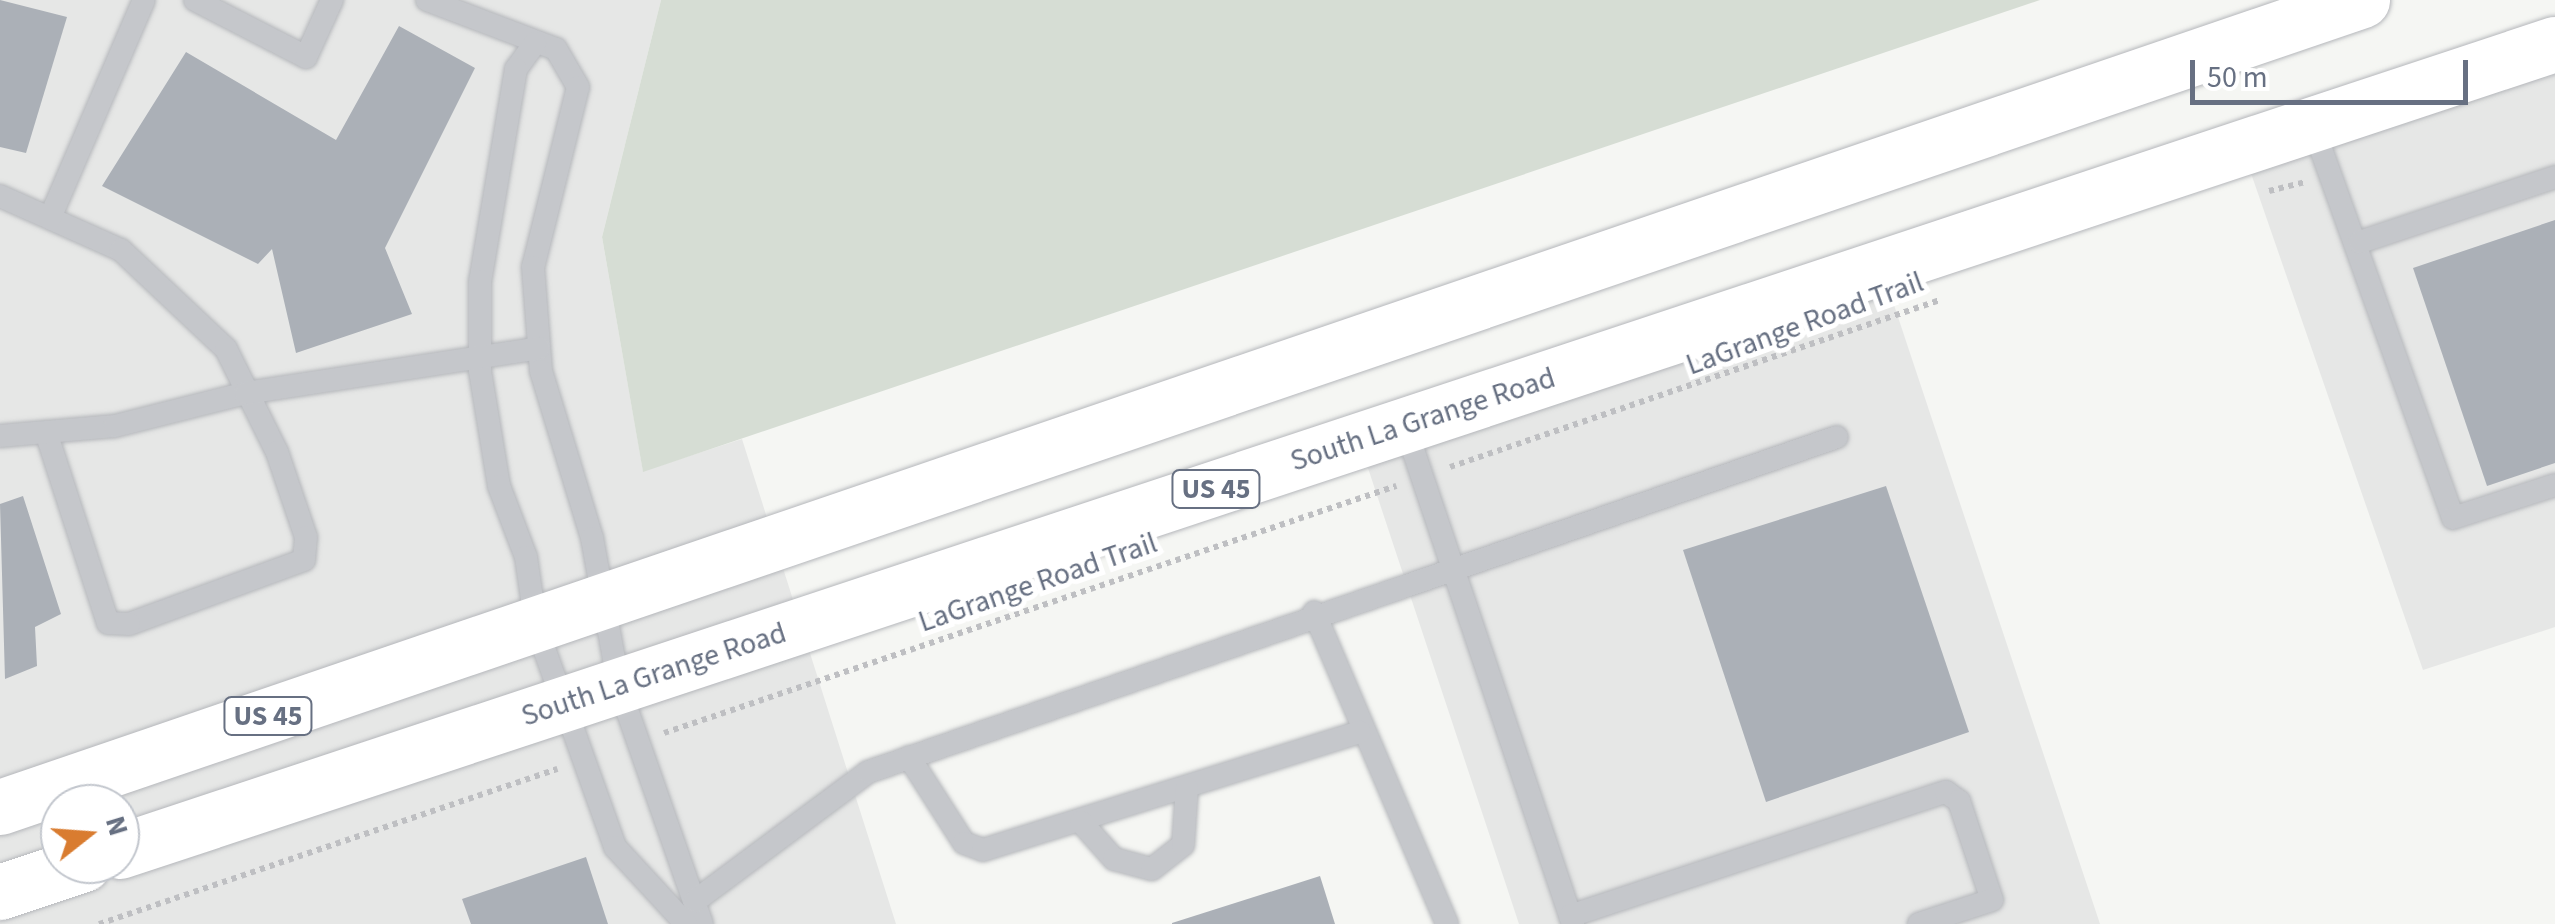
<!DOCTYPE html>
<html>
<head>
<meta charset="utf-8">
<style>
  body { margin:0 }
  #map { position:relative; width:2555px; height:924px; overflow:hidden; background:#f5f6f3; font-family:"Source Sans 3",sans-serif }
  div>[style] { position:absolute }
  .built>* { inset:0; background:#e6e7e6 }
  .green>* { inset:0; background:#d6ddd4 }
  .building>* { inset:0; background:#abb0b7 }
  .path>* { height:6px; margin-top:-3px; transform-origin:0; background:repeating-linear-gradient(90deg,#bebfc2 0 5px,transparent 0 10px) }
  .roads { filter:drop-shadow(0 0 2px #b5b7bb) drop-shadow(0 0 2px #b5b7bb) }
  .lane>* { height:22px; margin:-11px; padding:0 11px; transform-origin:11px; border-radius:11px; background:#c5c7cb }
  .highway>* { height:55px; margin:-27.5px; padding:0 27.5px; transform-origin:27.5px; border-radius:27.5px; background:#fff }
  span { translate:-50% -50%; white-space:nowrap; text-align:center; line-height:1.15; -webkit-text-stroke:10px #fff; paint-order:stroke }
  .shield-label span { padding:2px 8px; background:#fff; border:2px solid; border-radius:8px; -webkit-text-stroke-width:0 }
  .shield-label { font-size:28px; color:#677082; font-weight:700 }
  .street-label { font-size:30px; color:#677082 }
  .north { position:absolute; left:40px; top:784px; width:100px; height:100px; box-sizing:border-box; background:#fff; border:2px solid #c2c6cd; border-radius:50%; rotate:73deg; font-size:28px; font-weight:700; line-height:40px; text-align:center; color:#677082 }
  .north::after { content:''; display:block; margin:auto; width:35px; height:45px; background:#d97c30; clip-path:polygon(50% 0,100% 100%,50% 72%,0 100%) }
  .scale { position:absolute; left:2190px; top:60px; width:278px; height:45px; box-sizing:border-box; border:5px solid #677082; border-top:0; padding-left:12px; font-size:30px; line-height:35px; white-space:nowrap; color:#677082; -webkit-text-stroke:8px #fff; paint-order:stroke }
</style>
</head>
<body>
<div id="map">
  <div class="built">
    <div style="clip-path:polygon(evenodd,0 0,661px 0,602px 237px,643px 471px,742px 439px,896px 924px,0 924px,0 0,60px 804px,120px 804px,120px 864px,60px 864px,60px 804px)"></div>
    <div style="clip-path:polygon(2555px 54px,2555px 627px,2423px 670px,2245px 156px)"></div>
    <div style="clip-path:polygon(1887px 284px,2100px 924px,1519px 924px,1363px 453px)"></div>
  </div>
  <div class="green">
    <div style="clip-path:polygon(661px 0,2040px 0,643px 472px,602px 237px)"></div>
  </div>
  <div class="building">
    <div style="clip-path:polygon(0 0,67px 17px,26px 153px,0 147px)"></div>
    <div style="clip-path:polygon(399px 26px,475px 68px,385px 248px,412px 314px,296px 353px,272px 249px,258px 264px,102px 186px,186px 52px,336px 140px)"></div>
    <div style="clip-path:polygon(2555px 220px,2555px 463px,2487px 486px,2413px 268px)"></div>
    <div style="clip-path:polygon(1886px 486px,1969px 732px,1766px 802px,1683px 550px)"></div>
    <div style="clip-path:polygon(23px 496px,61px 614px,35px 627px,37px 666px,5px 679px,0 504px)"></div>
    <div style="clip-path:polygon(586px 857px,608px 924px,471px 924px,462px 899px)"></div>
    <div style="clip-path:polygon(1320px 876px,1335px 924px,1172px 924px,1172px 923px)"></div>
  </div>
  <div class="path">
    <div style="left:2269px;top:191px;width:38px;rotate:-14deg"></div>
    <div style="left:1450px;top:467px;width:518px;rotate:-18.82deg"></div>
    <div style="left:664px;top:733px;width:773px;rotate:-18.65deg"></div>
    <div style="left:99px;top:924px;width:484px;rotate:-18.7deg"></div>
  </div>
  <div class="roads">
    <div class="lane">
      <div style="left:195px;top:0;width:125px;rotate:27.2deg"></div>
      <div style="left:306px;top:57px;width:63px;rotate:-65.5deg"></div>
      <div style="left:427px;top:0;width:138px;rotate:20.8deg"></div>
      <div style="left:556px;top:49px;width:44px;rotate:59.9deg"></div>
      <div style="left:578px;top:87px;width:186px;rotate:104deg"></div>
      <div style="left:533px;top:267px;width:104px;rotate:85.6deg"></div>
      <div style="left:541px;top:371px;width:175px;rotate:73deg"></div>
      <div style="left:592px;top:538px;width:151px;rotate:79.7deg"></div>
      <div style="left:619px;top:687px;width:251px;rotate:70.7deg"></div>
      <div style="left:535px;top:43px;width:32px;rotate:126deg"></div>
      <div style="left:516px;top:69px;width:215px;rotate:99.6deg"></div>
      <div style="left:480px;top:281px;width:90px;rotate:90deg"></div>
      <div style="left:480px;top:371px;width:117px;rotate:80.6deg"></div>
      <div style="left:499px;top:486px;width:76px;rotate:69.2deg"></div>
      <div style="left:526px;top:557px;width:70px;rotate:81.8deg"></div>
      <div style="left:536px;top:626px;width:235px;rotate:70.3deg"></div>
      <div style="left:615px;top:847px;width:105px;rotate:47.3deg"></div>
      <div style="left:2312px;top:124px;width:418px;rotate:70.3deg"></div>
      <div style="left:2453px;top:518px;width:107px;rotate:-17.9deg"></div>
      <div style="left:0;top:196px;width:133px;rotate:24.1deg"></div>
      <div style="left:121px;top:250px;width:144px;rotate:43.3deg"></div>
      <div style="left:226px;top:349px;width:115px;rotate:63.7deg"></div>
      <div style="left:277px;top:452px;width:90px;rotate:71.2deg"></div>
      <div style="left:306px;top:537px;width:23px;rotate:95deg"></div>
      <div style="left:304px;top:560px;width:186px;rotate:159.9deg"></div>
      <div style="left:129px;top:624px;width:21px;rotate:-177deg"></div>
      <div style="left:108px;top:623px;width:201px;rotate:-108deg"></div>
      <div style="left:50px;top:218px;width:237px;rotate:-66.7deg"></div>
      <div style="left:2360px;top:242px;width:206px;rotate:-18.4deg"></div>
      <div style="left:1405px;top:426px;width:526px;rotate:71.36deg"></div>
      <div style="left:0;top:436px;width:115px;rotate:-5deg"></div>
      <div style="left:115px;top:426px;width:135px;rotate:-14.1deg"></div>
      <div style="left:246px;top:393px;width:296px;rotate:-8.7deg"></div>
      <div style="left:1314px;top:612px;width:339px;rotate:66.9deg"></div>
      <div style="left:909px;top:757px;width:102px;rotate:57.4deg"></div>
      <div style="left:964px;top:843px;width:20px;rotate:20deg"></div>
      <div style="left:983px;top:850px;width:395px;rotate:-17.4deg"></div>
      <div style="left:1081px;top:822px;width:50px;rotate:48.3deg"></div>
      <div style="left:1114px;top:859px;width:39px;rotate:15deg"></div>
      <div style="left:1152px;top:869px;width:39px;rotate:-38deg"></div>
      <div style="left:1183px;top:845px;width:57px;rotate:-86deg"></div>
      <div style="left:695px;top:901px;width:216px;rotate:-36.7deg"></div>
      <div style="left:868px;top:772px;width:1025px;rotate:-19.07deg"></div>
      <div style="left:1570px;top:916px;width:396px;rotate:-18.3deg"></div>
      <div style="left:1946px;top:792px;width:16px;rotate:35deg"></div>
      <div style="left:1959px;top:801px;width:104px;rotate:71.6deg"></div>
      <div style="left:1992px;top:900px;width:77px;rotate:161.8deg"></div>
    </div>
    <div class="highway">
      <div style="left:0;top:807px;width:2496px;rotate:-18.86deg"></div>
      <div style="left:120px;top:851px;width:2565px;rotate:-18.34deg"></div>
      <div style="left:0;top:892px;width:88px;rotate:-18.6deg"></div>
    </div>
  </div>
  <div class="shield-label">
    <span style="left:1216px;top:489px">US 45</span>
    <span style="left:268px;top:716px">US 45</span>
  </div>
  <div class="street-label">
    <span style="left:1805px;top:324px;rotate:-20deg">LaGrange Road Trail</span>
    <span style="left:1423px;top:420px;rotate:-18deg">South La Grange Road</span>
    <span style="left:1038px;top:583px;rotate:-19deg">LaGrange Road Trail</span>
    <span style="left:654px;top:675px;rotate:-18deg">South La Grange Road</span>
  </div>
  <div class="north">N</div>
  <div class="scale">50 m</div>
</div>
</body>
</html>
